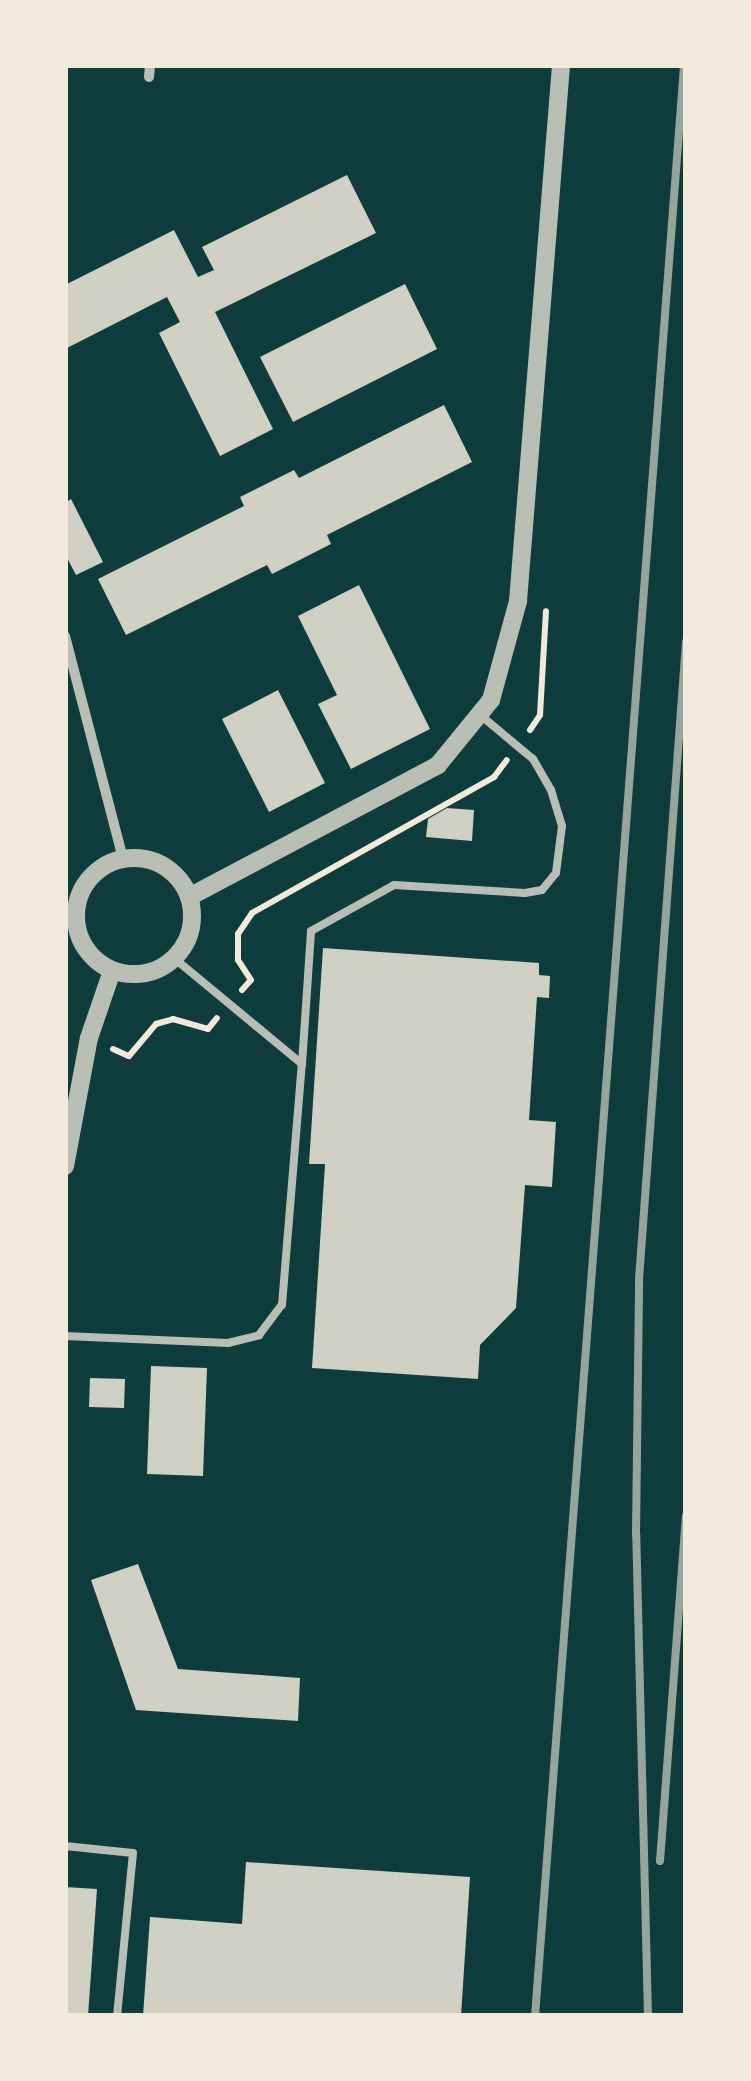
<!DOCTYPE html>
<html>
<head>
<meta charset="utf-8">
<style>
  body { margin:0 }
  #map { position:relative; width:751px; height:2081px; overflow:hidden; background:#0f3d3e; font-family:Georgia,serif }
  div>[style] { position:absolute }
  .building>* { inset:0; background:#cfcfc3 }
  .path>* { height:6px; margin:-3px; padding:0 3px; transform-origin:3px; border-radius:3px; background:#f1e9da }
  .service>* { height:8px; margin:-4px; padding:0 4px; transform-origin:4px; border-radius:4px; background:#b8beb3 }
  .minor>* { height:10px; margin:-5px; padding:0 5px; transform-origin:5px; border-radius:5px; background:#b8beb3 }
  .tertiary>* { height:18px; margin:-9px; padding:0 9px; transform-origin:9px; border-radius:9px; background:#b8beb3 }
  .tertiary>.ring { margin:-9px; padding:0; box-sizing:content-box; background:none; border:18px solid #b8beb3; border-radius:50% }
  .rail>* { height:8px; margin:-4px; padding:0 4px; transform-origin:4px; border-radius:4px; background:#97a49c }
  span { translate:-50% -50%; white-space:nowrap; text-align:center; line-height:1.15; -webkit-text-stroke:10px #f1e9da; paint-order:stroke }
  .frame { position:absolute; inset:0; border:68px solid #f1e9da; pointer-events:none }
</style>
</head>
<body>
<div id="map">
  <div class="building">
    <div style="clip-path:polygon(347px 175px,376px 233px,215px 312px,273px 429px,220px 456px,159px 333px,180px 322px,167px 297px,65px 349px,65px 285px,174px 230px,198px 277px,214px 270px,202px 247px)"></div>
    <div style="clip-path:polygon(405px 284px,437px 349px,293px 422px,260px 357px)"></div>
    <div style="clip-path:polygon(444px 405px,472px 462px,327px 535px,331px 544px,272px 574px,267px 565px,126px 635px,98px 579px,244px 506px,240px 497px,294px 470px,299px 478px)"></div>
    <div style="clip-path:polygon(71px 499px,103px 562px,76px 575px,65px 554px,65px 503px)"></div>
    <div style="clip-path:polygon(359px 585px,430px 729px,351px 769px,318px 704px,337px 695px,298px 616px)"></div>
    <div style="clip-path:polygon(278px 690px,325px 783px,269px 812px,222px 719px)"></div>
    <div style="clip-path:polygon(447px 808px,474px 810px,472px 841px,426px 837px,428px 819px)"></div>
    <div style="clip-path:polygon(323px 948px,539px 963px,539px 975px,550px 976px,549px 998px,537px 997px,529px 1120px,556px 1122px,552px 1187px,525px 1185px,516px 1308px,480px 1345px,478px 1379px,312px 1368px,325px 1164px,309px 1164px)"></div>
    <div style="clip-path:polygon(151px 1366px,207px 1368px,203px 1476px,147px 1474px)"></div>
    <div style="clip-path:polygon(90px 1378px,125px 1379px,124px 1408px,89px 1407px)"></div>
    <div style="clip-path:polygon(138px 1564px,178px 1669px,300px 1678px,298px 1721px,136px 1710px,91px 1580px)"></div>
    <div style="clip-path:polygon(246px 1862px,470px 1877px,461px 2016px,143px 2016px,150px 1917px,242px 1924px)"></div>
    <div style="clip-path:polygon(65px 1887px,97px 1889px,88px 2016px,65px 2016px)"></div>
  </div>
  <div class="path">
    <div style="left:530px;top:730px;width:18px;rotate:-56deg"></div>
    <div style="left:540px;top:715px;width:104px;rotate:-86.7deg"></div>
    <div style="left:242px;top:990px;width:13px;rotate:-48deg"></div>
    <div style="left:251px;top:980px;width:24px;rotate:-123deg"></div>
    <div style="left:238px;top:960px;width:26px;rotate:-90deg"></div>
    <div style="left:238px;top:934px;width:25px;rotate:-56deg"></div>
    <div style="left:252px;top:913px;width:278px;rotate:-29.3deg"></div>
    <div style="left:494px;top:777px;width:21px;rotate:-53deg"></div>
    <div style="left:113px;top:1049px;width:17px;rotate:24deg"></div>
    <div style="left:129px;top:1056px;width:42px;rotate:-49.8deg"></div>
    <div style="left:156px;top:1024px;width:18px;rotate:-16deg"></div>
    <div style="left:173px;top:1019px;width:36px;rotate:16deg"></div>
    <div style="left:208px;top:1029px;width:14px;rotate:-51deg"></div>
  </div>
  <div class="service">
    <div style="left:302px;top:1064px;width:133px;rotate:-86.1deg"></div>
    <div style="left:311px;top:931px;width:95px;rotate:-29deg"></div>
    <div style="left:394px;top:885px;width:131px;rotate:3.5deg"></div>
    <div style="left:525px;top:893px;width:17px;rotate:-10deg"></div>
    <div style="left:542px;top:890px;width:22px;rotate:-51deg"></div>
    <div style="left:556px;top:873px;width:47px;rotate:-82.7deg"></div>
    <div style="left:562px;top:826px;width:38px;rotate:-107deg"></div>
    <div style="left:551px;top:790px;width:36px;rotate:-120deg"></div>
    <div style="left:533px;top:759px;width:70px;rotate:-140.2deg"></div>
    <div style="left:65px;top:1336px;width:163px;rotate:2.5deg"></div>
    <div style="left:228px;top:1343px;width:32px;rotate:-14deg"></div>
    <div style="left:259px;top:1335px;width:38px;rotate:-53deg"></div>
    <div style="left:282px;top:1305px;width:242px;rotate:-85.3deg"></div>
    <div style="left:302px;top:1064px;width:165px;rotate:-140.4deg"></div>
    <div style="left:65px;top:1846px;width:68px;rotate:5.9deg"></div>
    <div style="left:133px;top:1853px;width:164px;rotate:95.6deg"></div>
  </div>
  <div class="minor">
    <div style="left:149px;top:77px;width:12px;rotate:-85deg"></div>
    <div style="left:65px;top:636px;width:229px;rotate:75.4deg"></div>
  </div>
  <div class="tertiary">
    <div class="ring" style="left:76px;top:858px;width:98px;height:98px"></div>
    <div style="left:189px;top:897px;width:282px;rotate:-27.9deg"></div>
    <div style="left:438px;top:765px;width:84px;rotate:-50.8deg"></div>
    <div style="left:491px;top:700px;width:103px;rotate:-74.7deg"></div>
    <div style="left:518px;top:601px;width:538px;rotate:-85.41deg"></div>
    <div style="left:65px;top:1166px;width:130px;rotate:-79.4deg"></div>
    <div style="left:89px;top:1038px;width:71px;rotate:-71.1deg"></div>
  </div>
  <div class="rail">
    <div style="left:660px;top:1861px;width:346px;rotate:-85.7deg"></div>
    <div style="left:535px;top:2016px;width:1957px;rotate:-85.63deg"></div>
    <div style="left:648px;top:2016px;width:482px;rotate:-91.4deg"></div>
    <div style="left:636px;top:1534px;width:255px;rotate:-89.3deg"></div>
    <div style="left:639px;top:1279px;width:639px;rotate:-85.78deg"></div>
  </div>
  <div class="frame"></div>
</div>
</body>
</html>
